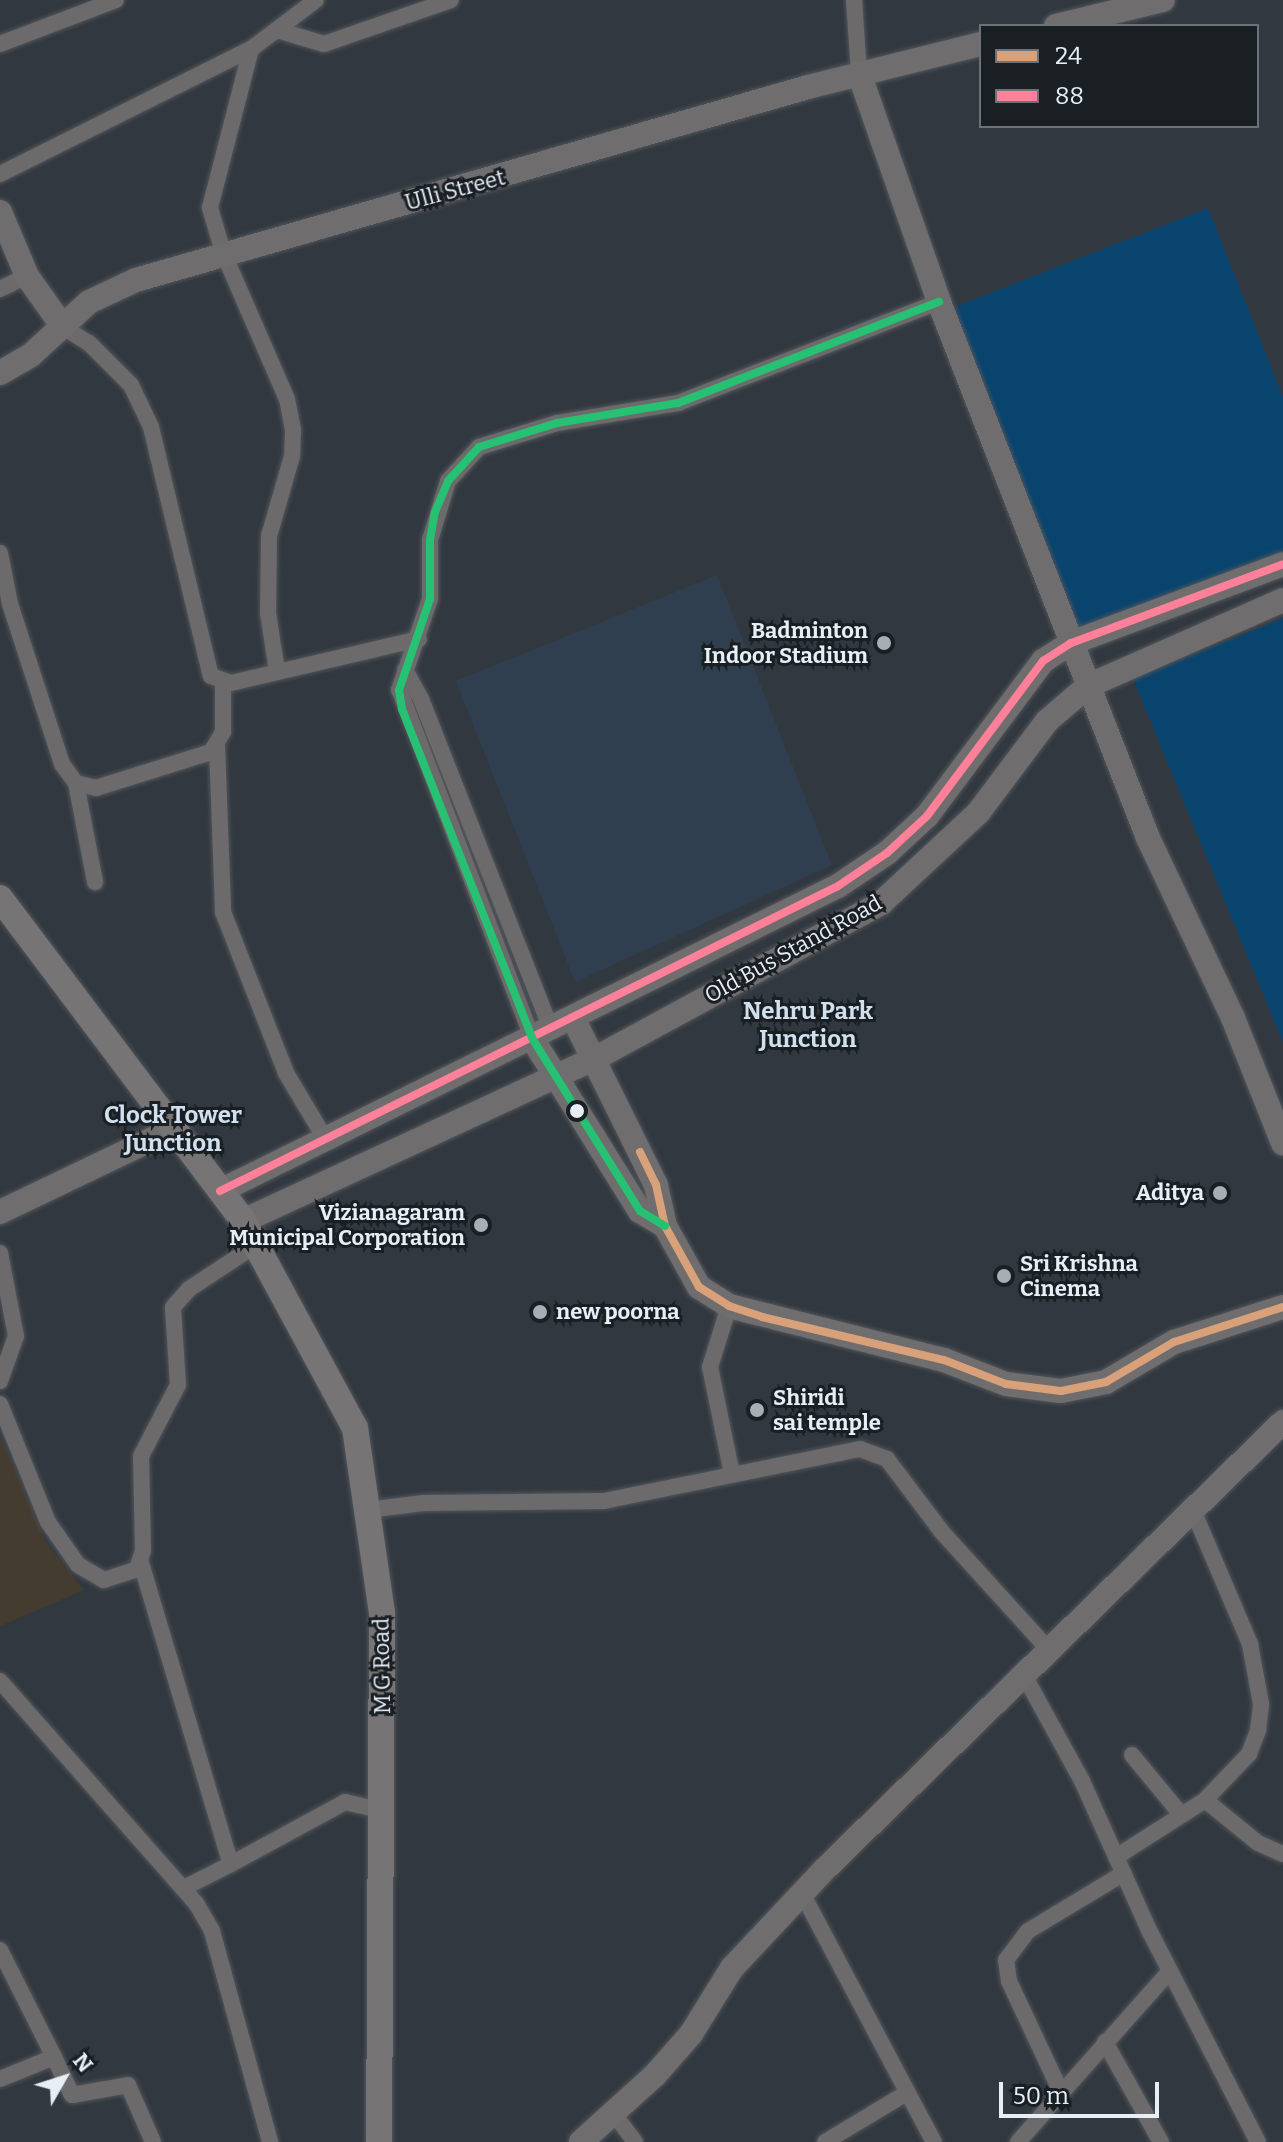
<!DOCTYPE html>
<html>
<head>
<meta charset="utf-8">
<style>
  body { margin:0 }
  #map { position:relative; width:1283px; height:2142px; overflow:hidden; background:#32383f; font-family:Bitter,serif }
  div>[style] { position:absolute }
  .built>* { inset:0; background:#303f4f }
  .education>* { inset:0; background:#443c2f }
  .green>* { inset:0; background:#09446f }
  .roads { filter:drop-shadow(0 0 2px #50555b) drop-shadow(0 0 2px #50555b) }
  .street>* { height:16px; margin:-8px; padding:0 8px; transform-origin:8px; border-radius:8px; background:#6c6a6b }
  .secondary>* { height:24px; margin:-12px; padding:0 12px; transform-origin:12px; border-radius:12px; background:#6f6d6e }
  .primary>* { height:26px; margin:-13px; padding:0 13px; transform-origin:13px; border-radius:13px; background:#777475 }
  .bus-1>* { height:8px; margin:-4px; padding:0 4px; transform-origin:4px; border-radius:4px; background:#d9a179 }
  .bus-2>* { height:8px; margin:-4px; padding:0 4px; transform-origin:4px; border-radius:4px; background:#ff8098 }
  .bus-3>* { height:8px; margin:-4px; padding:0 4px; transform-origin:4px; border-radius:4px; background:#26c172 }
  .dots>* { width:22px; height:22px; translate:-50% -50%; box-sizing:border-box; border:4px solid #1a1f24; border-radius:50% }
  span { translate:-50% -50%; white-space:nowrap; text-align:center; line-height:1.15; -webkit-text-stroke:6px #1a1f24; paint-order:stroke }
  .street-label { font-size:22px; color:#e7eef6 }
  .poi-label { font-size:22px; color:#e7eef6; font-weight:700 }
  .right { translate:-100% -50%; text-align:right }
  .left { translate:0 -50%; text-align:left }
  .neighbourhood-label { font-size:24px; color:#d1e0ee; font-weight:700 }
  .legend { position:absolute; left:979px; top:24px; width:280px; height:104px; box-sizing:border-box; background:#1a1f24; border:2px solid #6c7278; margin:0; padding:10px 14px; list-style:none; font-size:24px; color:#e7eef6 }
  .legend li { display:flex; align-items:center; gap:16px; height:40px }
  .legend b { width:40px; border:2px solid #6c7278 }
  .north { position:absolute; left:24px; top:2038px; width:80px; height:80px; -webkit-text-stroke:6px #1a1f24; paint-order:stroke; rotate:51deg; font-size:22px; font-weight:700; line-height:32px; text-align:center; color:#e7eef6 }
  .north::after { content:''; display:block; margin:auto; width:28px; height:36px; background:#e7eef6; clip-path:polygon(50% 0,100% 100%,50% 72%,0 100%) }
  .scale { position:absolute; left:999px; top:2082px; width:160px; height:36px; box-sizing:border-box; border:4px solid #e7eef6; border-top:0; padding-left:10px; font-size:24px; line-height:28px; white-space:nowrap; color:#e7eef6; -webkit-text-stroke:6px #1a1f24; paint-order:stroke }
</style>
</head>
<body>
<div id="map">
  <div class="built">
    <div style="clip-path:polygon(717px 575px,832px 865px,575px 982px,456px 681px)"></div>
  </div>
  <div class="education">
    <div style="clip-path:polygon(0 1435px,47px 1544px,84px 1590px,0 1626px)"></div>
  </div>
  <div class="green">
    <div style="clip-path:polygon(1208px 208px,1283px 397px,1283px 559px,1066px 643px,937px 314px)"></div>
    <div style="clip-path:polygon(1283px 618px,1283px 1042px,1133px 679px)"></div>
  </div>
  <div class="roads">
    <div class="street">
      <div style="left:854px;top:0;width:73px;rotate:86.1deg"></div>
      <div style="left:277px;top:30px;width:49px;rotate:16.6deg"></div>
      <div style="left:324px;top:44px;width:134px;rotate:-19.1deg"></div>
      <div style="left:0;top:44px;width:124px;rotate:-20.8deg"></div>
      <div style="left:251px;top:49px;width:164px;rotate:104.5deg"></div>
      <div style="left:210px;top:208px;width:46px;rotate:73.5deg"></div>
      <div style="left:223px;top:252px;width:160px;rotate:66.5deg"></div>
      <div style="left:287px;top:399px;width:33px;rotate:79deg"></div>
      <div style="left:293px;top:431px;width:25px;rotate:92deg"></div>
      <div style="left:292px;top:456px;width:83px;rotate:106deg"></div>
      <div style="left:269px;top:536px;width:77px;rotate:90.7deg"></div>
      <div style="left:268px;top:613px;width:59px;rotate:81.2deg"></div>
      <div style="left:0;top:174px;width:280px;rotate:-26.5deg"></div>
      <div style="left:251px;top:49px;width:81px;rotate:-37deg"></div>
      <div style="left:0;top:289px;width:30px;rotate:-26deg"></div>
      <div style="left:63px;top:327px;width:31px;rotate:32deg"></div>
      <div style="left:89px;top:343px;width:59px;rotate:45deg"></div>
      <div style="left:131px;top:385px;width:47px;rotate:64.5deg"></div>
      <div style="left:151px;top:427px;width:256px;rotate:76.5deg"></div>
      <div style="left:211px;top:676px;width:21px;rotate:19deg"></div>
      <div style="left:231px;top:683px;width:193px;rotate:-13.2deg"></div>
      <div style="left:0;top:553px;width:52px;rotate:78.9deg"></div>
      <div style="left:10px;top:604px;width:168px;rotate:72deg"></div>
      <div style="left:62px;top:764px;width:24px;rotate:54deg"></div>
      <div style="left:76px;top:783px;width:21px;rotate:14deg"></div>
      <div style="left:96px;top:788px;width:121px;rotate:-17.4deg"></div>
      <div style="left:211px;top:752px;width:23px;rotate:-59deg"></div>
      <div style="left:223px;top:732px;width:49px;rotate:-90deg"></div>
      <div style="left:405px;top:670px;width:33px;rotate:61deg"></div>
      <div style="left:421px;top:699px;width:357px;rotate:68.5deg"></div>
      <div style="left:217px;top:745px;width:167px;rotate:87.9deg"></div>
      <div style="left:223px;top:912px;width:173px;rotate:68.6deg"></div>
      <div style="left:286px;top:1073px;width:78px;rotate:59.2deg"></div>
      <div style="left:76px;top:783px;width:101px;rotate:79.1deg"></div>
      <div style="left:533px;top:1040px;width:375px;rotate:-110.9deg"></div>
      <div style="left:399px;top:690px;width:96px;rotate:-71.2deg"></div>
      <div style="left:430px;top:599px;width:59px;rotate:-90deg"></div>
      <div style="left:430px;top:540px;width:62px;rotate:-73deg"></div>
      <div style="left:448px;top:481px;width:46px;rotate:-47.6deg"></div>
      <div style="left:479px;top:447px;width:82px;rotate:-17.1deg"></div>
      <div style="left:557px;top:423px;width:123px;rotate:-9.4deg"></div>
      <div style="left:678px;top:403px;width:280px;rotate:-21.2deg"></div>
      <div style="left:0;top:1253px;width:85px;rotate:79.1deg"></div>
      <div style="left:16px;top:1336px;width:48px;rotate:109.6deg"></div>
      <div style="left:729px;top:1306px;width:64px;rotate:107.3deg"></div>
      <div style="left:710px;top:1367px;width:109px;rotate:78.4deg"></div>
      <div style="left:0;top:1404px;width:127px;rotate:67.9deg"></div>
      <div style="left:48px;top:1522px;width:52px;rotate:55.1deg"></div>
      <div style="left:78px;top:1565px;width:30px;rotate:30deg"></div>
      <div style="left:104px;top:1580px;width:35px;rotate:-18deg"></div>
      <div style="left:137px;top:1569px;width:19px;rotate:-72deg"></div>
      <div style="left:143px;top:1551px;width:95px;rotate:-91.2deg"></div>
      <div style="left:141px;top:1456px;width:80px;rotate:-62.5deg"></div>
      <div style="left:178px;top:1385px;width:78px;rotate:-93.7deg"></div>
      <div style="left:173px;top:1307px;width:24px;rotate:-48deg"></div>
      <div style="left:189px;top:1289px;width:80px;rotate:-33.3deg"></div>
      <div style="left:367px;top:1510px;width:57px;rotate:-7deg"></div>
      <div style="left:424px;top:1503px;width:180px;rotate:-0.6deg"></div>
      <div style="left:604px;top:1501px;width:261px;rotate:-11.5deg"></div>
      <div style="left:860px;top:1449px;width:29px;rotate:20deg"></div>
      <div style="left:887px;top:1459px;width:91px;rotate:53deg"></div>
      <div style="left:942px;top:1532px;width:159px;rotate:47.8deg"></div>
      <div style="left:141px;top:1563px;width:314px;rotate:73.4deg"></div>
      <div style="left:231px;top:1864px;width:51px;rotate:152.9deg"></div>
      <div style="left:1024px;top:1675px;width:121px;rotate:61.3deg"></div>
      <div style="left:1082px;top:1781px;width:166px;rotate:65.8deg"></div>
      <div style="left:1150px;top:1932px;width:236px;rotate:62.8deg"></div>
      <div style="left:0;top:1681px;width:296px;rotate:48.6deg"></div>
      <div style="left:196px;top:1903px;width:32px;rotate:60deg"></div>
      <div style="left:212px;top:1931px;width:219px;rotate:74.6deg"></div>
      <div style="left:1132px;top:1755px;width:75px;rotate:50.4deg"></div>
      <div style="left:1205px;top:1800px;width:68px;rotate:39.1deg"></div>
      <div style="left:1258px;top:1843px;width:27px;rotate:24deg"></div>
      <div style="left:1116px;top:1857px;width:106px;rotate:-32.6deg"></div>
      <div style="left:1205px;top:1800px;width:64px;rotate:-46.3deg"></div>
      <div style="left:1249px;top:1754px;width:26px;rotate:-69deg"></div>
      <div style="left:1258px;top:1730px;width:26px;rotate:-83deg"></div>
      <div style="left:1261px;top:1704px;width:61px;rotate:-100.4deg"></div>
      <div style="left:1250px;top:1644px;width:148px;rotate:-113.1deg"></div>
      <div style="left:231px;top:1864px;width:130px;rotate:-28.5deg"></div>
      <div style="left:345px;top:1802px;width:39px;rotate:13deg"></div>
      <div style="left:802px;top:1893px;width:282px;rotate:62.1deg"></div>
      <div style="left:0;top:1950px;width:120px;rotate:63.2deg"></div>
      <div style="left:54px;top:2057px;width:58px;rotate:157.8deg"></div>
      <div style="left:1105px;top:2042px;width:115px;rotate:60.8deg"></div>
      <div style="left:54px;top:2057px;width:42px;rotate:64.7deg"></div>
      <div style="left:72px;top:2095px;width:57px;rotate:-10.1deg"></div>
      <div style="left:128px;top:2085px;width:62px;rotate:66.3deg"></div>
      <div style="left:1060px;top:2090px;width:120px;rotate:-115.1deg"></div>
      <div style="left:1009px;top:1981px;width:21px;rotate:-98deg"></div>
      <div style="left:1006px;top:1960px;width:36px;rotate:-53deg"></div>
      <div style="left:1028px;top:1931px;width:112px;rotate:-31.1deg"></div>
      <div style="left:614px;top:2114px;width:35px;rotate:53deg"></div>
      <div style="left:825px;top:2142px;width:93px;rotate:-31deg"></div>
      <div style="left:1018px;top:2142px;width:229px;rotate:-48.4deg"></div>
    </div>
    <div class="secondary">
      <div style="left:1056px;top:26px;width:110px;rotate:-13.7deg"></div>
      <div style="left:859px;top:73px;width:243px;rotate:70.7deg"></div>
      <div style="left:939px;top:302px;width:575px;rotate:68.7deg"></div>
      <div style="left:1148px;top:838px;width:199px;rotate:64.7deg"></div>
      <div style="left:1233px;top:1018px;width:135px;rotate:68.2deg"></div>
      <div style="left:0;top:212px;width:69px;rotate:67.1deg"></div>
      <div style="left:27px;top:276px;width:62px;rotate:54.8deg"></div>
      <div style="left:0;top:373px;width:36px;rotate:-30deg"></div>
      <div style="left:31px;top:355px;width:79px;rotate:-42.4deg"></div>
      <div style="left:89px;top:302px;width:52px;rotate:-25.1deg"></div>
      <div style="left:136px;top:280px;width:699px;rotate:-16.02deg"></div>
      <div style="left:808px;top:87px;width:178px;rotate:-14deg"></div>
      <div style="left:574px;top:1020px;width:184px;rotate:63.6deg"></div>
      <div style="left:656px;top:1185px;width:42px;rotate:77.6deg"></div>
      <div style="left:665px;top:1226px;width:70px;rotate:60.9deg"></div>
      <div style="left:699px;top:1287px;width:36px;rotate:32deg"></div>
      <div style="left:729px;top:1306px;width:222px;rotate:14.1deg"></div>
      <div style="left:944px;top:1360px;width:66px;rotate:21.2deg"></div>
      <div style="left:1006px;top:1384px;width:55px;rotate:7.3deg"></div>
      <div style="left:1061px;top:1391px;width:46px;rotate:-11.3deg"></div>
      <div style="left:1106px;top:1382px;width:79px;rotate:-30.5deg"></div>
      <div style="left:1174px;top:1342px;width:114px;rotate:-17.8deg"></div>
      <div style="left:533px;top:1040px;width:202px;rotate:58deg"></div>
      <div style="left:640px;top:1211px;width:29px;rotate:31deg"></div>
      <div style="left:220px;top:1191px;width:689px;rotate:-26.27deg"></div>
      <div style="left:838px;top:886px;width:59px;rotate:-34deg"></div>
      <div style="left:887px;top:853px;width:54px;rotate:-42.8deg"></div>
      <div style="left:927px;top:816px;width:194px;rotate:-53.2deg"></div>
      <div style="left:1043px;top:661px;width:33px;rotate:-33deg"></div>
      <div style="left:1071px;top:643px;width:226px;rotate:-20.4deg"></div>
      <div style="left:0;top:1212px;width:192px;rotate:-25.6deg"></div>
      <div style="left:243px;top:1221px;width:387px;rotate:-24.8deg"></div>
      <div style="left:594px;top:1059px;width:327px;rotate:-28.5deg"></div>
      <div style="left:881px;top:903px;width:132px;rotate:-42.9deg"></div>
      <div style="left:978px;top:813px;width:115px;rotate:-53.1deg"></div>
      <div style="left:1047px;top:721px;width:54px;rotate:-40.5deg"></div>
      <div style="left:1088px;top:686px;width:213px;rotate:-23.8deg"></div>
      <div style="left:581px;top:2142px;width:100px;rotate:-42.2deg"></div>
      <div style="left:655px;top:2075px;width:55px;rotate:-48.7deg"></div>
      <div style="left:691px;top:2034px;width:78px;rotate:-58.2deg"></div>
      <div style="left:732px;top:1968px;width:137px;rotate:-46.8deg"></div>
      <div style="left:826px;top:1868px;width:639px;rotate:-44.3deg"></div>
    </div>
    <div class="primary">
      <div style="left:0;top:898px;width:404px;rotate:53deg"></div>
      <div style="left:243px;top:1221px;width:235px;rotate:61.6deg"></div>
      <div style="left:355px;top:1428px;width:187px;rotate:81.7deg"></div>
      <div style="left:382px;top:1613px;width:529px;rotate:90.32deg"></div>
    </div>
  </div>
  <div class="bus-1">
    <div style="left:640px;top:1152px;width:37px;rotate:64deg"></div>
    <div style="left:656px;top:1185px;width:42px;rotate:77.6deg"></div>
    <div style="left:665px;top:1226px;width:70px;rotate:60.9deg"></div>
    <div style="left:699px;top:1287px;width:36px;rotate:32deg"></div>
    <div style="left:729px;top:1306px;width:35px;rotate:18deg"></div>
    <div style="left:762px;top:1317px;width:187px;rotate:13.3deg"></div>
    <div style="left:944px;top:1360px;width:66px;rotate:21.2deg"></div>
    <div style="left:1006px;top:1384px;width:55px;rotate:7.3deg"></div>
    <div style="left:1061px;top:1391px;width:46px;rotate:-11.3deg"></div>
    <div style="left:1106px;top:1382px;width:79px;rotate:-30.5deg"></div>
    <div style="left:1174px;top:1342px;width:114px;rotate:-17.8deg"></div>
  </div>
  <div class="bus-2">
    <div style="left:220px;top:1191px;width:689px;rotate:-26.27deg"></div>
    <div style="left:838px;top:886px;width:59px;rotate:-34deg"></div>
    <div style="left:887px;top:853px;width:54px;rotate:-42.8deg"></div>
    <div style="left:927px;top:816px;width:194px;rotate:-53.2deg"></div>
    <div style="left:1043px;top:661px;width:33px;rotate:-33deg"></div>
    <div style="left:1071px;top:643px;width:226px;rotate:-20.4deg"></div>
  </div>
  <div class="bus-3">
    <div style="left:665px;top:1226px;width:29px;rotate:-149deg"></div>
    <div style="left:640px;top:1211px;width:202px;rotate:-122deg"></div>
    <div style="left:533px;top:1040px;width:356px;rotate:-111.6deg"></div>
    <div style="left:402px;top:709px;width:19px;rotate:-99deg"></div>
    <div style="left:399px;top:690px;width:96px;rotate:-71.2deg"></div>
    <div style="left:430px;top:599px;width:59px;rotate:-90deg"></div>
    <div style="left:430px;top:540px;width:28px;rotate:-80deg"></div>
    <div style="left:435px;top:512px;width:34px;rotate:-67deg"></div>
    <div style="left:448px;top:481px;width:46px;rotate:-47.6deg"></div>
    <div style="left:479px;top:447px;width:82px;rotate:-17.1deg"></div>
    <div style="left:557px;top:423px;width:123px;rotate:-9.4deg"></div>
    <div style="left:678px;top:403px;width:280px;rotate:-21.2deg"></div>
  </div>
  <div class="dots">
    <div style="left:884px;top:643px;background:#a8aeb6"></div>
    <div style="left:577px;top:1111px;background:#e7eef6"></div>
    <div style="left:1220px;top:1193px;background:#a8aeb6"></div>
    <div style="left:481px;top:1225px;background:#a8aeb6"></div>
    <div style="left:1004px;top:1276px;background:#a8aeb6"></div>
    <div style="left:540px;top:1312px;background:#a8aeb6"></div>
    <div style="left:757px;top:1410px;background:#a8aeb6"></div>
  </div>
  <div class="street-label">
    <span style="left:455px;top:190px;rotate:-15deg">Ulli Street</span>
    <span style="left:793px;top:949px;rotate:-29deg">Old Bus Stand Road</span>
    <span style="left:382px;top:1666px;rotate:-91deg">M G Road</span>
  </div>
  <div class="poi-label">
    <span class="right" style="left:868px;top:643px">Badminton<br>Indoor Stadium</span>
    <span class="right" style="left:1204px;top:1193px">Aditya</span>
    <span class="right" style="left:465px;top:1225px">Vizianagaram<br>Municipal Corporation</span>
    <span class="left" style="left:1020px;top:1276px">Sri Krishna<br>Cinema</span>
    <span class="left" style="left:556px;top:1312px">new poorna</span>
    <span class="left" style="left:773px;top:1410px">Shiridi<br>sai temple</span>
  </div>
  <div class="neighbourhood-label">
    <span style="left:808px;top:1026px">Nehru Park<br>Junction</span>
    <span style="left:173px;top:1130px">Clock Tower<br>Junction</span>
  </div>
  <ul class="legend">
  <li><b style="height:10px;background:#d9a179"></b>24</li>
  <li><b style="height:10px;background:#ff8098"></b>88</li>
  </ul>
  <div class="north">N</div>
  <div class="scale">50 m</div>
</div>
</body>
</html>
